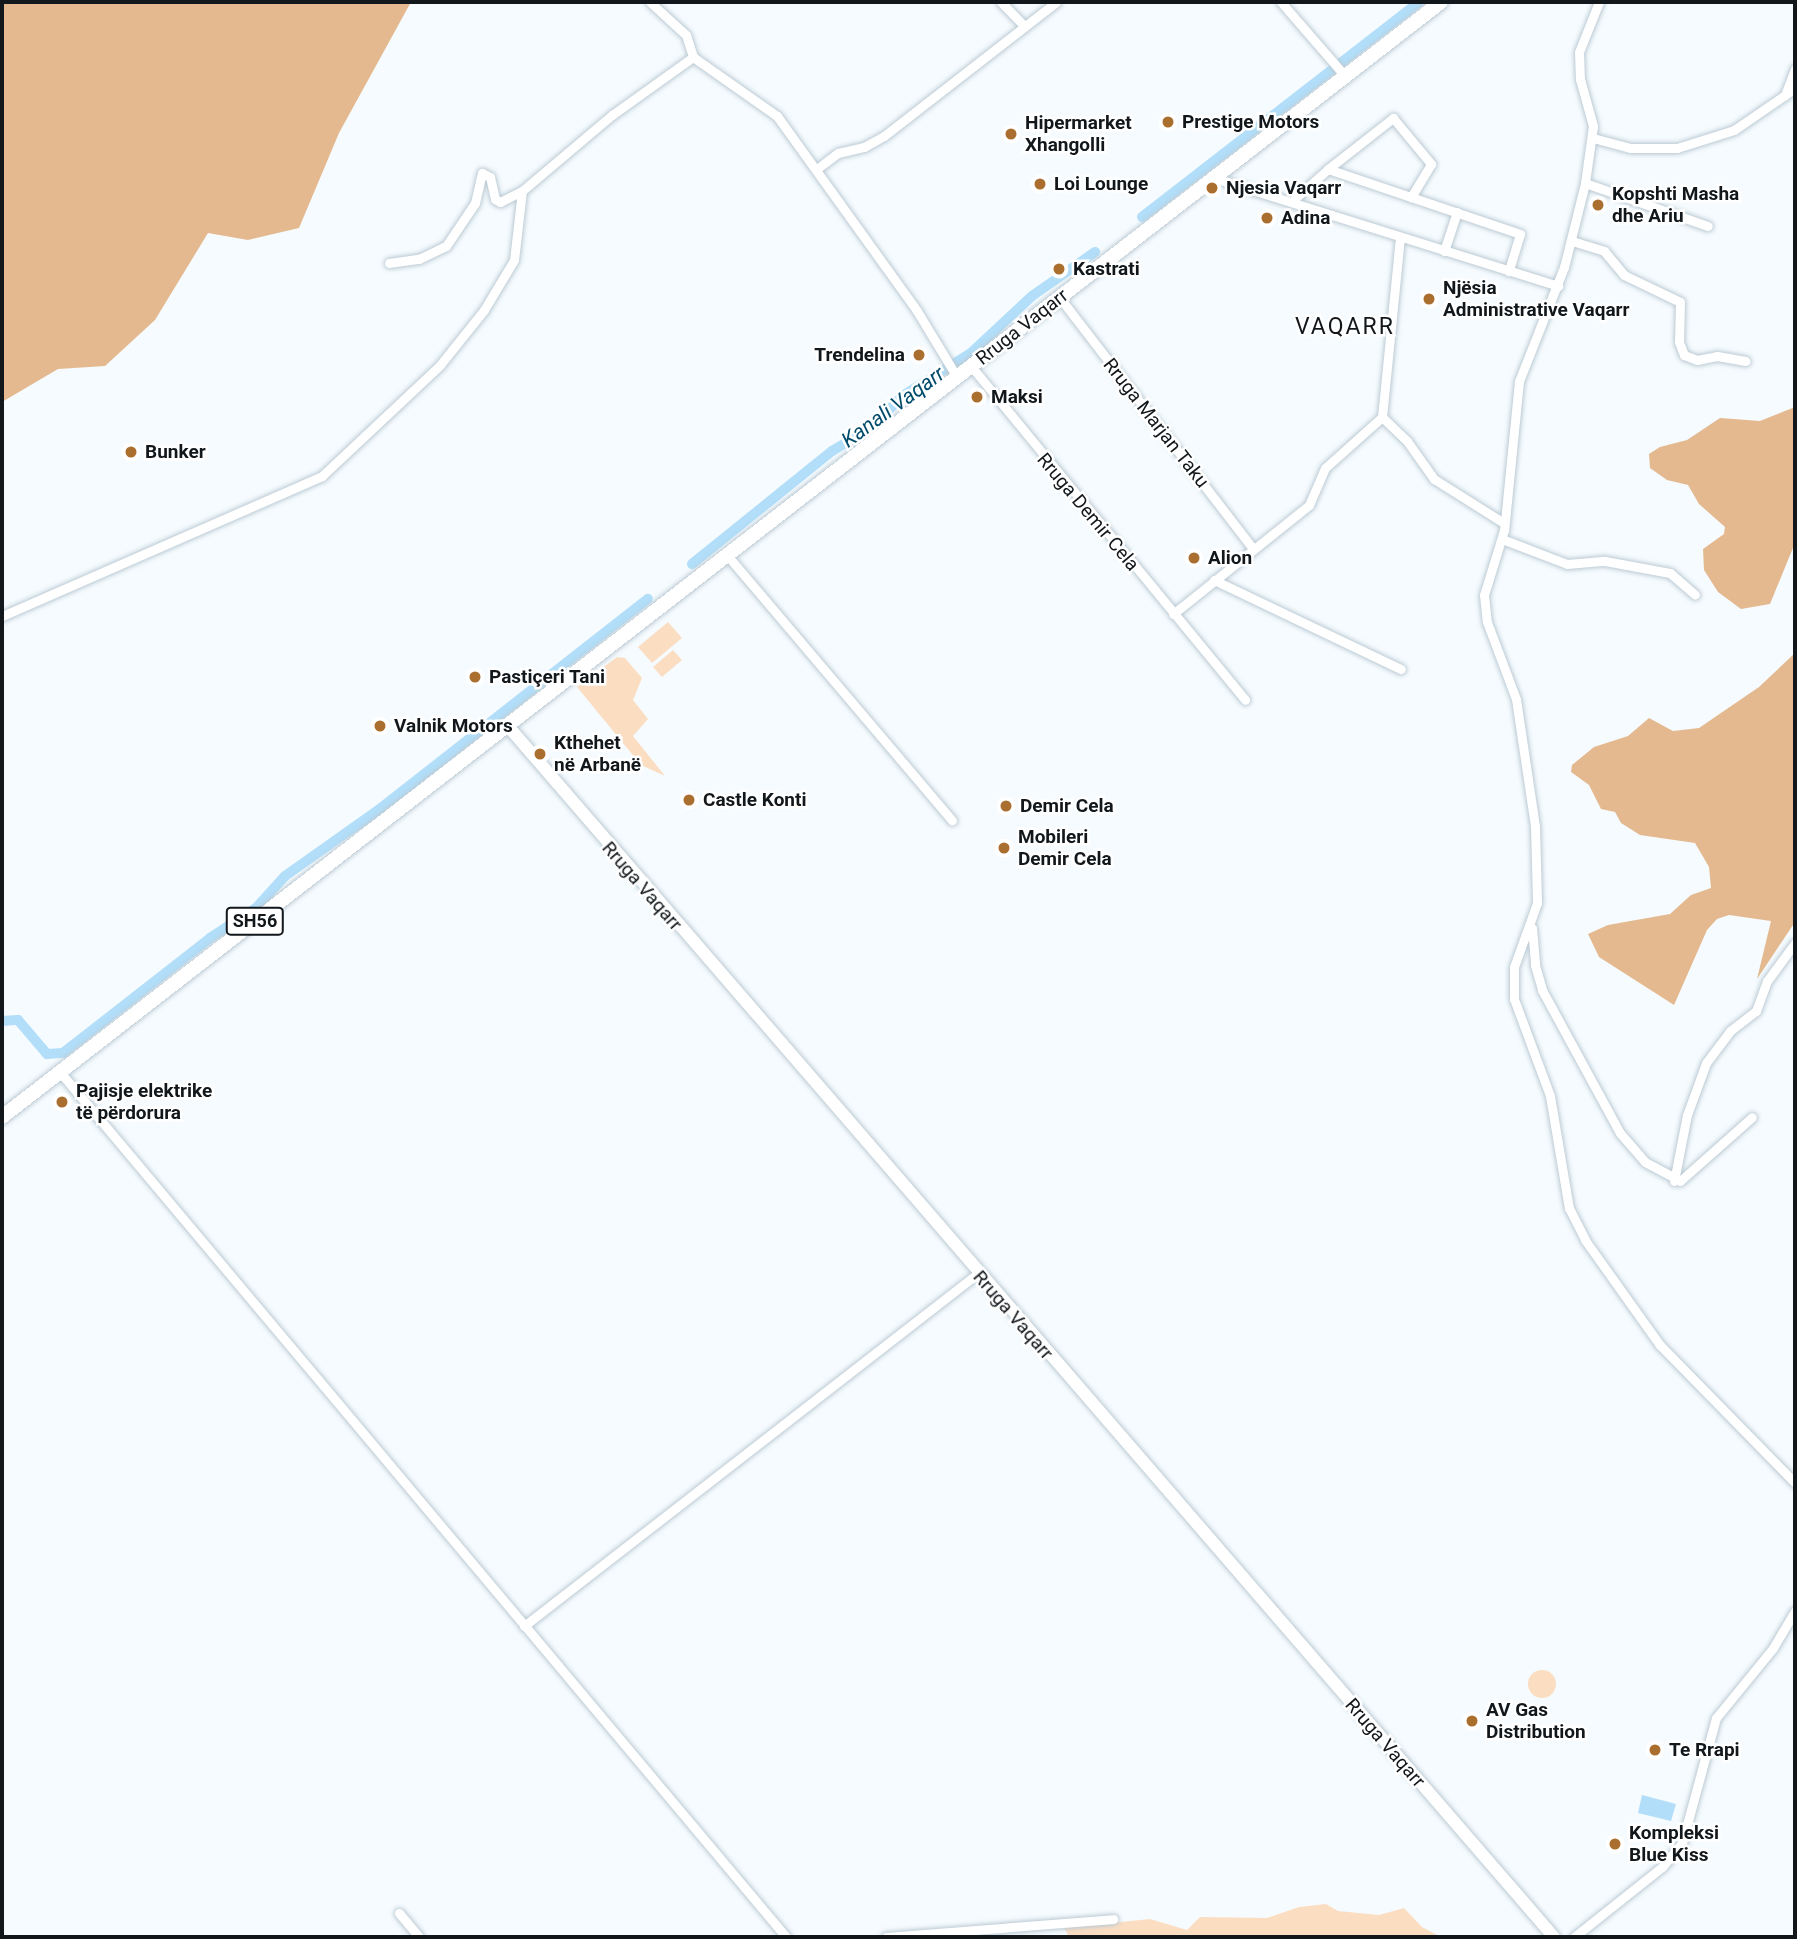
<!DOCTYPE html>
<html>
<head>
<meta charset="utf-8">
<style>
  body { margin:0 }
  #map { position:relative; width:1797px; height:1939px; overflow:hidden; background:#f5fbfe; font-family:Roboto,sans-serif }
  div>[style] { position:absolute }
  .green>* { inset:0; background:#fbddc2 }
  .round { border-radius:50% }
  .forest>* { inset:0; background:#e4b98f }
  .water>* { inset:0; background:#b2def9 }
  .canal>* { height:10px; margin:-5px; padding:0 5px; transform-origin:5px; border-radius:5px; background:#b2def9 }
  .roads { filter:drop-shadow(0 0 2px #bccad4) drop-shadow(0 0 2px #bccad4) }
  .street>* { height:9px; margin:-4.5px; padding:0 4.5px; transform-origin:4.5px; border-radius:4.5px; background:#fff }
  .secondary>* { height:12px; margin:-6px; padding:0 6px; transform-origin:6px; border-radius:6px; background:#fff }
  .primary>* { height:14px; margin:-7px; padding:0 7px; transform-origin:7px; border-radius:7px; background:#fff }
  .dots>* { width:19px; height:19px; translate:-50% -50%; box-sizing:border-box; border:4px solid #fff; border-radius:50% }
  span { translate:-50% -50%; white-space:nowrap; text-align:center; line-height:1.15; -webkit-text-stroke:5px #fff; paint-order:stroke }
  .shield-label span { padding:2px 5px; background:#fff; border:2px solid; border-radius:5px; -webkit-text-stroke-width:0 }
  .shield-label { font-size:18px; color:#12171b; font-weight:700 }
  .poi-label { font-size:19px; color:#12171b; font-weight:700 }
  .left { translate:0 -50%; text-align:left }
  .right { translate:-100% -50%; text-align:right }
  .street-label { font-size:19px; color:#12171b }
  .water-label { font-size:21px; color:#014b6b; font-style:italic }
  .quarter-label { font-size:23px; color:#12171b; letter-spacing:2px }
  .frame { position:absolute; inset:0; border:4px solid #12171b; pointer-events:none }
</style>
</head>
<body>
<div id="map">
  <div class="green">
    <div style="clip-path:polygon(668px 622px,682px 638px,652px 663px,638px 647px)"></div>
    <div style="clip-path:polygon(673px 650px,682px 660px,662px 677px,653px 667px)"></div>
    <div style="clip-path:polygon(617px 657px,625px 658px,642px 678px,633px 700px,648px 719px,633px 736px,665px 776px,641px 765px,577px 687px)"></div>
    <div class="round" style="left:1528px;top:1670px;width:28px;height:28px"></div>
    <div style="clip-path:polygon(1326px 1904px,1338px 1911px,1379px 1915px,1404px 1908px,1422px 1927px,1441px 1937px,1069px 1937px,1064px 1928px,1150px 1919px,1187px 1930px,1200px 1917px,1267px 1918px,1299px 1907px)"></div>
  </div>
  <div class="forest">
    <div style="clip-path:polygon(2px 2px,411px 2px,339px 133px,299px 228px,248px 240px,208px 233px,155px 320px,105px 366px,58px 369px,2px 402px)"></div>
    <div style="clip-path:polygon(1795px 407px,1795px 543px,1770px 604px,1741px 609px,1718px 592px,1704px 570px,1703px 549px,1724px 534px,1725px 527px,1699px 504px,1688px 485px,1667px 480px,1650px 468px,1649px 454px,1660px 447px,1687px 440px,1720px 418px,1760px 421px)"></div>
    <div style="clip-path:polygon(1795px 653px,1795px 922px,1757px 979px,1771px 921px,1729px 915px,1717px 919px,1707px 930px,1674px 1005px,1599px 957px,1588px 934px,1608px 925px,1670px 914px,1691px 895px,1711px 888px,1709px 867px,1695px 843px,1640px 835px,1621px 823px,1615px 812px,1601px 809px,1589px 785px,1571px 772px,1572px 765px,1594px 747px,1628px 736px,1649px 718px,1673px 731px,1699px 728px,1759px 687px)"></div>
  </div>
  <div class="water">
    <div style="clip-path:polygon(1642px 1795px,1676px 1804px,1671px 1821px,1638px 1813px)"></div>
  </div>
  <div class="canal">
    <div style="left:1142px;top:217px;width:351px;rotate:-37.8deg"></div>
    <div style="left:692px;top:564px;width:180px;rotate:-38.9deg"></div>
    <div style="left:832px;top:451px;width:43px;rotate:-30.7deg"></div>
    <div style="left:869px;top:429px;width:49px;rotate:-44.2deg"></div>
    <div style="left:904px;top:395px;width:79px;rotate:-32.1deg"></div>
    <div style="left:971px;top:353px;width:83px;rotate:-43.1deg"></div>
    <div style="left:1032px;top:296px;width:77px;rotate:-34.9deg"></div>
    <div style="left:2px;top:1021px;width:16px;rotate:-4deg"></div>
    <div style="left:18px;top:1020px;width:45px;rotate:49.5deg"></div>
    <div style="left:47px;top:1054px;width:16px;rotate:-4deg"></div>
    <div style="left:63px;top:1053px;width:187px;rotate:-38deg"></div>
    <div style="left:210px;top:938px;width:55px;rotate:-33.1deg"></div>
    <div style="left:256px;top:908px;width:43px;rotate:-47.8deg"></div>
    <div style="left:285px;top:876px;width:118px;rotate:-35.3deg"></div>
    <div style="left:381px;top:808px;width:339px;rotate:-38.1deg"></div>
  </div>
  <div class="roads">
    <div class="street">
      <div style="left:650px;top:2px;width:49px;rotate:42.5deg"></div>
      <div style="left:686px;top:35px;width:23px;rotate:72deg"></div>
      <div style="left:693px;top:57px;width:103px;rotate:35.1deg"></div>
      <div style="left:777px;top:116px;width:240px;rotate:54.3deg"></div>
      <div style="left:917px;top:311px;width:77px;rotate:58.8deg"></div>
      <div style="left:1001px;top:2px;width:33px;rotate:46deg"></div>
      <div style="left:1281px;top:2px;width:98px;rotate:49.1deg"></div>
      <div style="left:1599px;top:2px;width:54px;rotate:111.8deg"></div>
      <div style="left:1579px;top:52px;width:27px;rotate:88deg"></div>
      <div style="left:1580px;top:79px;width:49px;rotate:74.5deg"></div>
      <div style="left:1593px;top:126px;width:58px;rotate:98deg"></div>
      <div style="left:1585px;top:183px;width:87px;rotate:104deg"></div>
      <div style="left:1564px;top:267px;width:123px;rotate:111.5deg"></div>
      <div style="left:1519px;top:381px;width:150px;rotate:95.7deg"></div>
      <div style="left:1504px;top:530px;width:68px;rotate:107.1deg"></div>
      <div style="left:1484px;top:595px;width:27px;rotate:84deg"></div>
      <div style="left:1487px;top:622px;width:82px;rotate:69.4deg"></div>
      <div style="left:1516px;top:699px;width:128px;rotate:81.5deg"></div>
      <div style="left:1535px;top:826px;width:77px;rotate:88.5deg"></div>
      <div style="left:1537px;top:903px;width:68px;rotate:109.8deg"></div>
      <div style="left:1514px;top:967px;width:32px;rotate:90deg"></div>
      <div style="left:1514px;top:999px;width:103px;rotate:69.6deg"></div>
      <div style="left:1550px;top:1096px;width:114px;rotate:80.4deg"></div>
      <div style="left:1569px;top:1208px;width:36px;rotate:63deg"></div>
      <div style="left:1585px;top:1240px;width:129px;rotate:54.5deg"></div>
      <div style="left:1660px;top:1345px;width:193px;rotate:45.6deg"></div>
      <div style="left:1785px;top:95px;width:28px;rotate:-69deg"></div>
      <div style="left:1593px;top:138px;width:39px;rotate:15deg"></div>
      <div style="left:1631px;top:148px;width:46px"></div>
      <div style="left:1677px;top:148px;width:60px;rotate:-17.5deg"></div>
      <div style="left:1734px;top:130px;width:74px;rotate:-34.5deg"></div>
      <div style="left:818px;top:168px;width:25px;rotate:-37deg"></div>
      <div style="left:838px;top:153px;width:27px;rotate:-13deg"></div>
      <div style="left:864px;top:147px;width:23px;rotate:-29deg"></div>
      <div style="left:884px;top:136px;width:218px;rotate:-37.9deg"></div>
      <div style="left:1328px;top:169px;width:83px;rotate:-38.1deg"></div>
      <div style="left:1393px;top:118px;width:60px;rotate:50.4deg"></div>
      <div style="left:1431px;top:164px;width:39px;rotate:121deg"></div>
      <div style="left:1214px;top:178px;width:361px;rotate:17.4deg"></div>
      <div style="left:1585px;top:183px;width:130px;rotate:19.3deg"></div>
      <div style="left:1291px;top:202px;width:50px;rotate:-41.7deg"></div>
      <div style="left:1328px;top:169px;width:203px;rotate:18.7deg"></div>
      <div style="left:1520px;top:234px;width:39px;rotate:107deg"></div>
      <div style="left:1400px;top:237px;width:181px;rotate:95.7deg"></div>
      <div style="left:1382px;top:417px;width:35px;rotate:44deg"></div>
      <div style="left:1407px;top:441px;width:47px;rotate:54.6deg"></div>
      <div style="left:1434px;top:479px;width:83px;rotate:32.2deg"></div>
      <div style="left:1572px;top:241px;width:34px;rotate:17deg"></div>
      <div style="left:1604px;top:251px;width:31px;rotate:50deg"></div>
      <div style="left:1624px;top:275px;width:62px;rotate:25.7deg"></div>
      <div style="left:1680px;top:302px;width:40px;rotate:91.4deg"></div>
      <div style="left:1679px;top:342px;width:14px;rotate:69deg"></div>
      <div style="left:1684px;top:355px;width:14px;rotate:21deg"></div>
      <div style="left:1697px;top:360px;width:20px;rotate:-11deg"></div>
      <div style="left:1717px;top:356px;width:29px;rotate:10deg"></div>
      <div style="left:1444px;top:251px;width:41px;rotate:-71.6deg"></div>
      <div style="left:389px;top:263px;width:30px;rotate:-8deg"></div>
      <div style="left:419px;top:259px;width:30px;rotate:-26deg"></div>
      <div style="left:446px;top:246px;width:52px;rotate:-56deg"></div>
      <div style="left:475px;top:203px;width:31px;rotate:-77deg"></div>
      <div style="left:482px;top:173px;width:9px;rotate:27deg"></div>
      <div style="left:490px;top:177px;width:23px;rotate:77deg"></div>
      <div style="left:495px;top:199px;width:6px;rotate:31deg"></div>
      <div style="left:500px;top:202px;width:25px;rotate:-27deg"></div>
      <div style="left:1060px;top:298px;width:317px;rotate:52.4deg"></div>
      <div style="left:971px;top:366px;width:432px;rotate:50.6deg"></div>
      <div style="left:1502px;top:539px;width:70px;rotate:21deg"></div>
      <div style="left:1567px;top:564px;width:38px;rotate:-5deg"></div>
      <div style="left:1605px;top:561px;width:66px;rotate:10.5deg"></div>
      <div style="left:1670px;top:573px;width:33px;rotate:41deg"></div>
      <div style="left:727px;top:555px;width:348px;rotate:49.7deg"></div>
      <div style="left:1214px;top:580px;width:207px;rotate:25.5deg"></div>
      <div style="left:1173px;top:614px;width:174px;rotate:-38.7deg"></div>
      <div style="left:1309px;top:505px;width:40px;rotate:-66.6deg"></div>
      <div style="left:1325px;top:468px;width:76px;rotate:-41.8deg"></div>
      <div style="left:2px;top:616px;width:349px;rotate:-23.6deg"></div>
      <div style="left:322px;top:476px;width:162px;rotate:-43.2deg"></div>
      <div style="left:440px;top:365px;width:70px;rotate:-51.3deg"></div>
      <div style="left:484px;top:310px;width:58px;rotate:-59deg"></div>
      <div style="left:514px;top:260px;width:69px;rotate:-83.4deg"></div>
      <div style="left:522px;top:191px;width:118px;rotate:-40.2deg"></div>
      <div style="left:612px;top:115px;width:100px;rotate:-35.6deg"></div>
      <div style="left:1532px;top:928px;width:37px;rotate:85deg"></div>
      <div style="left:1535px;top:965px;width:26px;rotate:74deg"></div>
      <div style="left:1542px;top:990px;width:163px;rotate:61.4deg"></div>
      <div style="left:1620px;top:1133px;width:38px;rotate:49deg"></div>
      <div style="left:1645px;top:1162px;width:40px;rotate:28deg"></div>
      <div style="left:1680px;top:1181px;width:96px;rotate:-41.6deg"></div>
      <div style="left:60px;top:1072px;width:1129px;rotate:49.99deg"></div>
      <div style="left:1674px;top:1181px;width:67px;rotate:-78.9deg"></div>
      <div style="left:1687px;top:1115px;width:55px;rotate:-69.9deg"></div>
      <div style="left:1706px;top:1063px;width:40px;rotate:-53deg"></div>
      <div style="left:1730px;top:1031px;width:33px;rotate:-38deg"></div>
      <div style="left:1756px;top:1011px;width:32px;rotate:-70deg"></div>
      <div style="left:1767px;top:981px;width:47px;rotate:-53.6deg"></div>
      <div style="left:524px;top:1626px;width:574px;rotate:-37.85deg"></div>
      <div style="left:399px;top:1913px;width:31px;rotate:50deg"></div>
      <div style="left:886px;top:1937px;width:228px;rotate:-4.5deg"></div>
      <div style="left:1574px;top:1937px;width:112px;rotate:-38.5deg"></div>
      <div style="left:1662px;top:1867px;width:31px;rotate:-50deg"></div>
      <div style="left:1682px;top:1843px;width:130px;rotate:-74.8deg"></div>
      <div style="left:1716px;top:1718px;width:90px;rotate:-50.8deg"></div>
      <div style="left:1773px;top:1648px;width:43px;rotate:-59.3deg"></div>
    </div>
    <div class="secondary">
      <div style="left:507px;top:725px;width:1602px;rotate:49.18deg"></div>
    </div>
    <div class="primary">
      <div style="left:2px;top:1117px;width:1820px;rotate:-37.77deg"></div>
    </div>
  </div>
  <div class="dots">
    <div style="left:1168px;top:122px;background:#aa6f2f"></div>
    <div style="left:1011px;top:134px;background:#aa6f2f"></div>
    <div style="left:1040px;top:184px;background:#aa6f2f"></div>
    <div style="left:1212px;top:188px;background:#aa6f2f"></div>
    <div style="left:1598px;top:205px;background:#aa6f2f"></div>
    <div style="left:1267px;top:218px;background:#aa6f2f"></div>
    <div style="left:1059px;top:269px;background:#aa6f2f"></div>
    <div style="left:1429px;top:299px;background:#aa6f2f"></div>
    <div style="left:919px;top:355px;background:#aa6f2f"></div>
    <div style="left:977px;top:397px;background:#aa6f2f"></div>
    <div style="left:131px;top:452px;background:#aa6f2f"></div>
    <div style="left:1194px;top:558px;background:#aa6f2f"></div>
    <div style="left:475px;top:677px;background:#aa6f2f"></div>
    <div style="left:380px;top:726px;background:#aa6f2f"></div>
    <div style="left:540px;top:754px;background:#aa6f2f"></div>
    <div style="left:689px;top:800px;background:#aa6f2f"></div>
    <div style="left:1006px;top:806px;background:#aa6f2f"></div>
    <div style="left:1004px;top:848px;background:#aa6f2f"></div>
    <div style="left:62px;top:1102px;background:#aa6f2f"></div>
    <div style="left:1472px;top:1721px;background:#aa6f2f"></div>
    <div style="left:1655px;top:1750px;background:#aa6f2f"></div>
    <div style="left:1615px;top:1844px;background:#aa6f2f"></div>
  </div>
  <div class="shield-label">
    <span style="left:255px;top:921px">SH56</span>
  </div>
  <div class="poi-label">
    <span class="left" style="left:1182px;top:122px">Prestige Motors</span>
    <span class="left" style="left:1025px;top:134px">Hipermarket<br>Xhangolli</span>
    <span class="left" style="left:1054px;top:184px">Loi Lounge</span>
    <span class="left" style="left:1226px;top:188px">Njesia Vaqarr</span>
    <span class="left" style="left:1612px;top:205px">Kopshti Masha<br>dhe Ariu</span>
    <span class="left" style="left:1281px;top:218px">Adina</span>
    <span class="left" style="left:1073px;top:269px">Kastrati</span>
    <span class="left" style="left:1443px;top:299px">Njësia<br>Administrative Vaqarr</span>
    <span class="right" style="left:905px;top:355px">Trendelina</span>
    <span class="left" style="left:991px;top:397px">Maksi</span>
    <span class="left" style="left:145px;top:452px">Bunker</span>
    <span class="left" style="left:1208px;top:558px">Alion</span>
    <span class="left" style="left:489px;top:677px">Pastiçeri Tani</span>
    <span class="left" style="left:394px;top:726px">Valnik Motors</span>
    <span class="left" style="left:554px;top:754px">Kthehet<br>në Arbanë</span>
    <span class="left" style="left:703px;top:800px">Castle Konti</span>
    <span class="left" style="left:1020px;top:806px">Demir Cela</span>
    <span class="left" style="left:1018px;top:848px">Mobileri<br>Demir Cela</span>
    <span class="left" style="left:76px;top:1102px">Pajisje elektrike<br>të përdorura</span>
    <span class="left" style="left:1486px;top:1721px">AV Gas<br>Distribution</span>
    <span class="left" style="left:1669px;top:1750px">Te Rrapi</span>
    <span class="left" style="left:1629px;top:1844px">Kompleksi<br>Blue Kiss</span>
  </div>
  <div class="street-label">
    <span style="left:1022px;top:327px;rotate:-38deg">Rruga Vaqarr</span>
    <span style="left:1156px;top:423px;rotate:52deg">Rruga Marjan Taku</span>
    <span style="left:1088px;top:512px;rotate:50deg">Rruga Demir Cela</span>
    <span style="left:642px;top:886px;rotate:49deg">Rruga Vaqarr</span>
    <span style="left:1013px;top:1315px;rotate:49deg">Rruga Vaqarr</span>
    <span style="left:1385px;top:1743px;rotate:49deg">Rruga Vaqarr</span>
  </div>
  <div class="water-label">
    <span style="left:893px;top:407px;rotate:-36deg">Kanali Vaqarr</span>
  </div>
  <div class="quarter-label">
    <span style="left:1345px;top:327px">VAQARR</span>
  </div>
  <div class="frame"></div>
</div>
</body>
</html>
